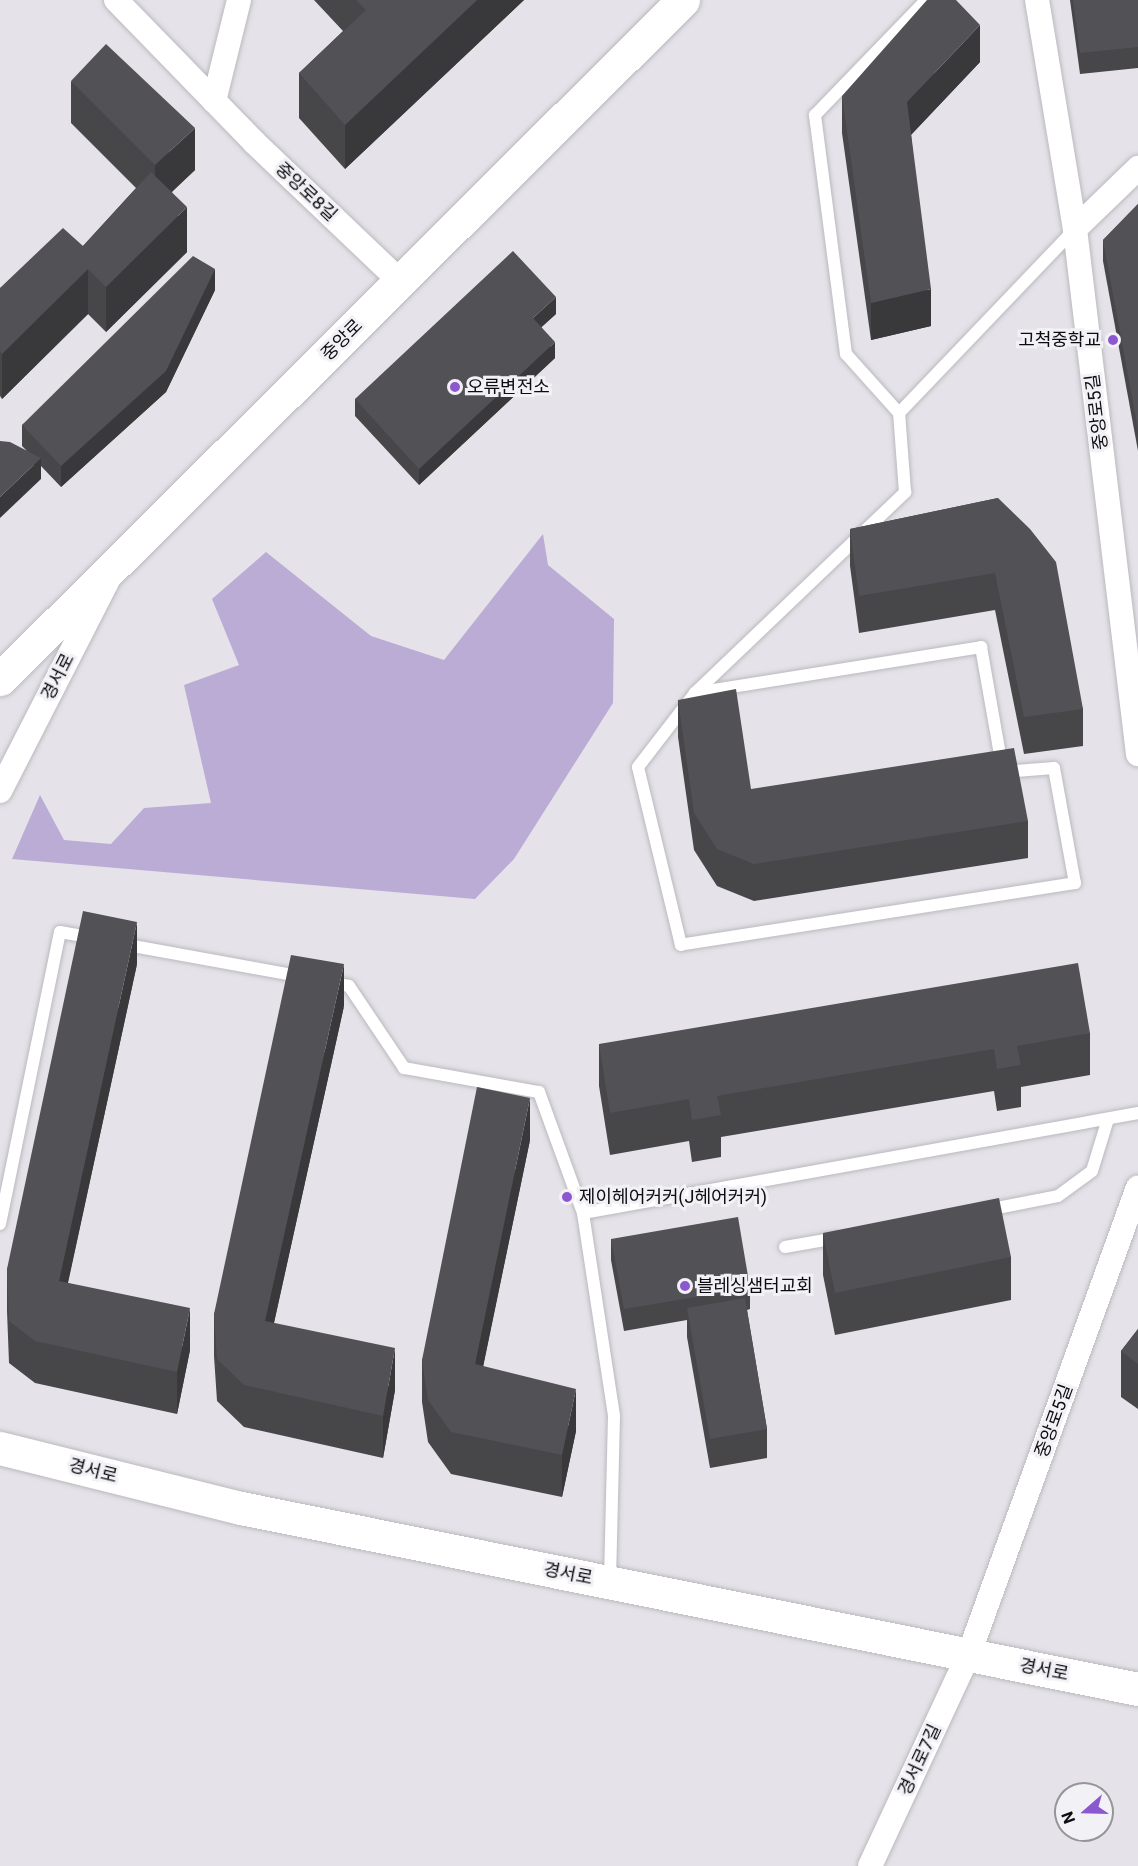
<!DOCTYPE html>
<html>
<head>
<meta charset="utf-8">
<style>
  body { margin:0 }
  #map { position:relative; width:1138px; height:1866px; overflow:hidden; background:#e5e3e9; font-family:Roboto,"Noto Sans KR",sans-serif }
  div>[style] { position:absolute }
  .green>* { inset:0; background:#bbacd5 }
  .roads { filter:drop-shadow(0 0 2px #bbb9be) drop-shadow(0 0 2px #bbb9be) }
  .service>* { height:12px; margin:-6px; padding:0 6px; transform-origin:6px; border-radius:6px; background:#fff }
  .minor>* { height:24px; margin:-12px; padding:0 12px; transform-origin:12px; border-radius:12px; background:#fff }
  .secondary>* { height:33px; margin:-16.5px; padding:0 16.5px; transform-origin:16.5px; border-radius:16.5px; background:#fff }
  .wall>* { inset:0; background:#474649 }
  .shaded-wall>* { inset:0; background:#39393c }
  .building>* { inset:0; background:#525155 }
  .dots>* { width:16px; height:16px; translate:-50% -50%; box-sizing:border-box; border:3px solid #f2f1f6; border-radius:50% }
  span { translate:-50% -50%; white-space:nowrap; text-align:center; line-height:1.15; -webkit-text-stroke:6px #f2f1f6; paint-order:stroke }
  .street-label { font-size:18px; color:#0d0c0e }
  .poi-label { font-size:18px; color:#0d0c0e }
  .right { translate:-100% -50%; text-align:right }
  .left { translate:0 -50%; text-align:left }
  .north { position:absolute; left:1054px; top:1782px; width:60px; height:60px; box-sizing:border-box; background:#f2f1f6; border:2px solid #969599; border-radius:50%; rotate:250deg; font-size:16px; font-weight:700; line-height:24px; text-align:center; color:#0d0c0e }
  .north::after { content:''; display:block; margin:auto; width:21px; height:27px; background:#8c58d0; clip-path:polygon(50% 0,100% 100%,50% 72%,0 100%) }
</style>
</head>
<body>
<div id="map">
  <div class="green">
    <div style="clip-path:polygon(543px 534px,548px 565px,614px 619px,613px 703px,514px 859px,475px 899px,12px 859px,40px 795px,64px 840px,111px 844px,144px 808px,211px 803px,184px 685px,239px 665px,212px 599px,266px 552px,371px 636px,444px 660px)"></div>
  </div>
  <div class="roads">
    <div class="service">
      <div style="left:899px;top:413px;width:79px;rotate:-131.9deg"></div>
      <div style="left:846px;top:354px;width:241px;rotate:-97.4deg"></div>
      <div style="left:815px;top:115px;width:160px;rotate:-46deg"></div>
      <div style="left:695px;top:693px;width:290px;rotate:-9.1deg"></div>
      <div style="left:981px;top:647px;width:127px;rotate:80deg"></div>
      <div style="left:1003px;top:772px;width:51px;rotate:-4.5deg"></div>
      <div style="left:1054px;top:768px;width:117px;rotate:79.7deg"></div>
      <div style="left:1075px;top:883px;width:399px;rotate:171.1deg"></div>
      <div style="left:681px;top:945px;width:183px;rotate:-103.6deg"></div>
      <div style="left:638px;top:767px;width:93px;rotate:-52.4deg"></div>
      <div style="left:695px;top:693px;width:291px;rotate:-43.7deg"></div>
      <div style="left:905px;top:492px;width:79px;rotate:-94.3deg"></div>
      <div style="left:899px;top:413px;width:255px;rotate:-46.3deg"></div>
      <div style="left:122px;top:944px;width:184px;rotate:10.3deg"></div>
      <div style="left:329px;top:982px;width:20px;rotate:11deg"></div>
      <div style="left:349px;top:986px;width:99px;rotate:56.1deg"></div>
      <div style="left:404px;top:1068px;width:137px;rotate:10.1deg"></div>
      <div style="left:539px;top:1092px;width:129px;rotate:70deg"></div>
      <div style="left:583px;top:1213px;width:564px;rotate:-10.21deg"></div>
      <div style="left:987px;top:1210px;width:72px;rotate:-11.2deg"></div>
      <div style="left:1058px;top:1196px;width:42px;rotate:-36.3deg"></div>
      <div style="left:1092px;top:1171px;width:54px;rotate:-72.9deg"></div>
      <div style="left:583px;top:1213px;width:205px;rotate:81.3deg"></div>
      <div style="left:614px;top:1416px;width:165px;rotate:91.4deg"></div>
      <div style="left:0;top:1224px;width:298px;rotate:-78.4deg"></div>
      <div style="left:60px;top:932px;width:34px;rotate:10deg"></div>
      <div style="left:785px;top:1247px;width:53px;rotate:-9.8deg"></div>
    </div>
    <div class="minor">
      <div style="left:116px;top:0;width:199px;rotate:45.8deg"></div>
      <div style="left:255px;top:143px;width:200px;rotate:43.6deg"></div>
      <div style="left:1037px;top:0;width:232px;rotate:80.6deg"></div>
      <div style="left:1075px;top:229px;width:529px;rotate:83.16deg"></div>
      <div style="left:214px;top:101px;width:104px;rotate:-76.1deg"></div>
      <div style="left:1075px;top:229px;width:88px;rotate:-44.1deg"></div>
      <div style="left:0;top:791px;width:235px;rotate:-62.9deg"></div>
      <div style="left:870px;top:1866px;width:234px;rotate:-65deg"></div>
      <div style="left:969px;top:1654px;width:496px;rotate:-70.1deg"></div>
    </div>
    <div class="secondary">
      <div style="left:0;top:679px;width:963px;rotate:-44.83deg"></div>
      <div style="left:0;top:1448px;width:248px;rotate:14deg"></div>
      <div style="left:241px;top:1508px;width:915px;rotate:11.41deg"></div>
    </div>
  </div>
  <div class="wall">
    <div style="clip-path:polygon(314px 0,524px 0,345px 169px,299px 118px,299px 73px,343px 31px)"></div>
    <div style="clip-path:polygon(1070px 0,1138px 0,1138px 68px,1080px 74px)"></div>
    <div style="clip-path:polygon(980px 62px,911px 135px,931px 326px,871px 340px,842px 133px,842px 96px)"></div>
    <div style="clip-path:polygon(71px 81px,195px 170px,172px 192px,187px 252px,106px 332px,88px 314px,2px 399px,0 396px,0 288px,83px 246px,136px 188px,71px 123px)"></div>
    <div style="clip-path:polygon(1138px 204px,1138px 451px,1103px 261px,1103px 240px)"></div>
    <div style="clip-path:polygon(215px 290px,166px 392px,61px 487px,41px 466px,41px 479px,26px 450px,22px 446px,22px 425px)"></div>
    <div style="clip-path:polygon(556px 314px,541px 327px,555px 358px,419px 485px,355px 416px,355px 399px)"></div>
    <div style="clip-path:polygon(998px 498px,1083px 709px,1083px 746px,1024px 754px,995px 610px,859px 633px,850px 566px,850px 529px)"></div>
    <div style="clip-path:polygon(678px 700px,751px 789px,1028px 821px,1028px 858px,754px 901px,717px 886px,694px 850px,678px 737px)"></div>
    <div style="clip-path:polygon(137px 964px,68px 1283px,190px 1350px,177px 1414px,35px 1383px,9px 1363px,7px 1311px,7px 1269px)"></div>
    <div style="clip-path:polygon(344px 1006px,274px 1323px,395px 1390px,383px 1458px,244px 1427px,217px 1401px,214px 1356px,214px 1314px)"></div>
    <div style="clip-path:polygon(1090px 1033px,1090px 1075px,1021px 1087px,1021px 1107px,997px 1111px,994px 1091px,721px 1137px,721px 1157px,692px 1162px,689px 1141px,610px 1155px,599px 1086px,599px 1044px)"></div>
    <div style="clip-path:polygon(530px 1140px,483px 1366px,576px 1431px,562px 1497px,451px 1474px,428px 1442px,422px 1402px,422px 1360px)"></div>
    <div style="clip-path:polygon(823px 1233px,1011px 1257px,1011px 1300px,835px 1335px,823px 1275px)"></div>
    <div style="clip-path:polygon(611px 1239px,750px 1288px,750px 1309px,747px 1310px,767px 1429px,767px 1458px,710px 1468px,687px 1337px,687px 1320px,624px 1331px,611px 1260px)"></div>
    <div style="clip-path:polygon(1138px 1329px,1138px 1409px,1121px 1397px,1121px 1351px)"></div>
  </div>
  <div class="shaded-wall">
    <div style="clip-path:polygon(477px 0,524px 0,345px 169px,345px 125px)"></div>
    <div style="clip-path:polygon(980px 25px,980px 62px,907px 139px,907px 102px)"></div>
    <div style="clip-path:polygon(195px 128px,195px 170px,155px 207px,155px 165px)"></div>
    <div style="clip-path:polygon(187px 207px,187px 252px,106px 332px,106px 287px)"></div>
    <div style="clip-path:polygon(88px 269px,88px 314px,2px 399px,2px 354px)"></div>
    <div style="clip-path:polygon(215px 269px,215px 290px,166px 392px,61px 487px,61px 466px)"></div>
    <div style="clip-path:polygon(931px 289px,931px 326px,871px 340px,871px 303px)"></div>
    <div style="clip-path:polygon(556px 297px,556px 314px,533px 335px,533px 318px)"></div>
    <div style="clip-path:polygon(555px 342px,555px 358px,419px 485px,419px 469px)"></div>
    <div style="clip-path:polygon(41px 458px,41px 479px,0 518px,0 497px)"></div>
    <div style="clip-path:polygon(137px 922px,137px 964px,59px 1323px,59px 1281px)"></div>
    <div style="clip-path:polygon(344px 964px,344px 1006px,265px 1363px,265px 1321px)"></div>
    <div style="clip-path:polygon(530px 1098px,530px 1140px,475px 1406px,475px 1364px)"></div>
    <div style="clip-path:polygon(190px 1308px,190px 1350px,177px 1414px,177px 1372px)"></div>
    <div style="clip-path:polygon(395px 1348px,395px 1390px,383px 1458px,383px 1416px)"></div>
    <div style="clip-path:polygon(576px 1389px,576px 1431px,562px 1497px,562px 1455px)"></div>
  </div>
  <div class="building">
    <div style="clip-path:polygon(356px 0,477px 0,345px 125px,299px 73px,366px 10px)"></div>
    <div style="clip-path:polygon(927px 0,956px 0,980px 25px,907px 102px,931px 289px,871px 303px,842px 96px)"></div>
    <div style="clip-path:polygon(1073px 0,1138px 0,1138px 47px,1080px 53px)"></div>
    <div style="clip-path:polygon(106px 44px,195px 128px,155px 165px,71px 81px)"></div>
    <div style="clip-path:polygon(151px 172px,187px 207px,106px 287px,88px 269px,2px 354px,0 351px,0 288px,63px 228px,83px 246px)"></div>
    <div style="clip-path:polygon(1138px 204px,1138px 430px,1103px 240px)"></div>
    <div style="clip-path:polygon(513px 251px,556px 297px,533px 318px,555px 342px,419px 469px,355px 399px)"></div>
    <div style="clip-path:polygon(193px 256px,215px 269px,166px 371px,61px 466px,22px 425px)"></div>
    <div style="clip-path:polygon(0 441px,10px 442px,41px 458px,0 497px)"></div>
    <div style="clip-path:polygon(998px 498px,1030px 529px,1056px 562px,1083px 709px,1024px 717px,995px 573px,859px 596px,850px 529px)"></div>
    <div style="clip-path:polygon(736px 689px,751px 789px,1014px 748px,1028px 821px,754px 864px,717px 849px,694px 813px,678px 700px)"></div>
    <div style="clip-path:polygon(83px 911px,137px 922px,59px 1281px,190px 1308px,177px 1372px,35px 1341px,9px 1321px,7px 1269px)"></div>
    <div style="clip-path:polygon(291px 955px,344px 964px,265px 1321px,395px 1348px,383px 1416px,244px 1385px,217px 1359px,214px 1314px)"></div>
    <div style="clip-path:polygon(1078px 963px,1090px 1033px,1017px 1046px,1021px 1065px,997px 1069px,994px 1049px,717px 1096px,721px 1115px,692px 1120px,689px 1099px,610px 1113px,599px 1044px)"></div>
    <div style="clip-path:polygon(477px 1087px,530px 1098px,475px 1364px,576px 1389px,562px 1455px,451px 1432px,428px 1400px,422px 1360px)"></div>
    <div style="clip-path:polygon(999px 1198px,1011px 1257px,835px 1293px,823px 1233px)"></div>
    <div style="clip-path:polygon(738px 1217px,750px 1288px,624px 1309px,611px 1239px)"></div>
    <div style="clip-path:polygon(745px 1298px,767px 1429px,710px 1439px,687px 1308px)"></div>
    <div style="clip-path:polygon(1138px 1329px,1138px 1364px,1121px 1351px)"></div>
  </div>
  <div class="dots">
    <div style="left:1113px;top:340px;background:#8c58d0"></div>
    <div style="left:455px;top:387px;background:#8c58d0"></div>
    <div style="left:567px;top:1197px;background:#8c58d0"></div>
    <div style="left:685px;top:1286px;background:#8c58d0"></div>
  </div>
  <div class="street-label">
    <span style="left:306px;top:192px;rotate:43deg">중앙로8길</span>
    <span style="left:342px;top:340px;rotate:-45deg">중앙로</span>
    <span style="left:1097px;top:412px;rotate:-97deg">중앙로5길</span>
    <span style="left:58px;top:677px;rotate:-63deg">경서로</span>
    <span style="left:1054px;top:1421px;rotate:-70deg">중앙로5길</span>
    <span style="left:93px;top:1471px;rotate:14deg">경서로</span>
    <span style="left:568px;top:1574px;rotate:11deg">경서로</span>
    <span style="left:1044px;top:1670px;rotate:11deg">경서로</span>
    <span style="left:920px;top:1760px;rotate:-65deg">경서로7길</span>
  </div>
  <div class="poi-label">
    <span class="right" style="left:1101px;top:340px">고척중학교</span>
    <span class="left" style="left:467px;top:387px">오류변전소</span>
    <span class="left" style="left:579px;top:1197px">제이헤어커커(J헤어커커)</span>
    <span class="left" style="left:697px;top:1286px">블레싱샘터교회</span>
  </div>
  <div class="north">N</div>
</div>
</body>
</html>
